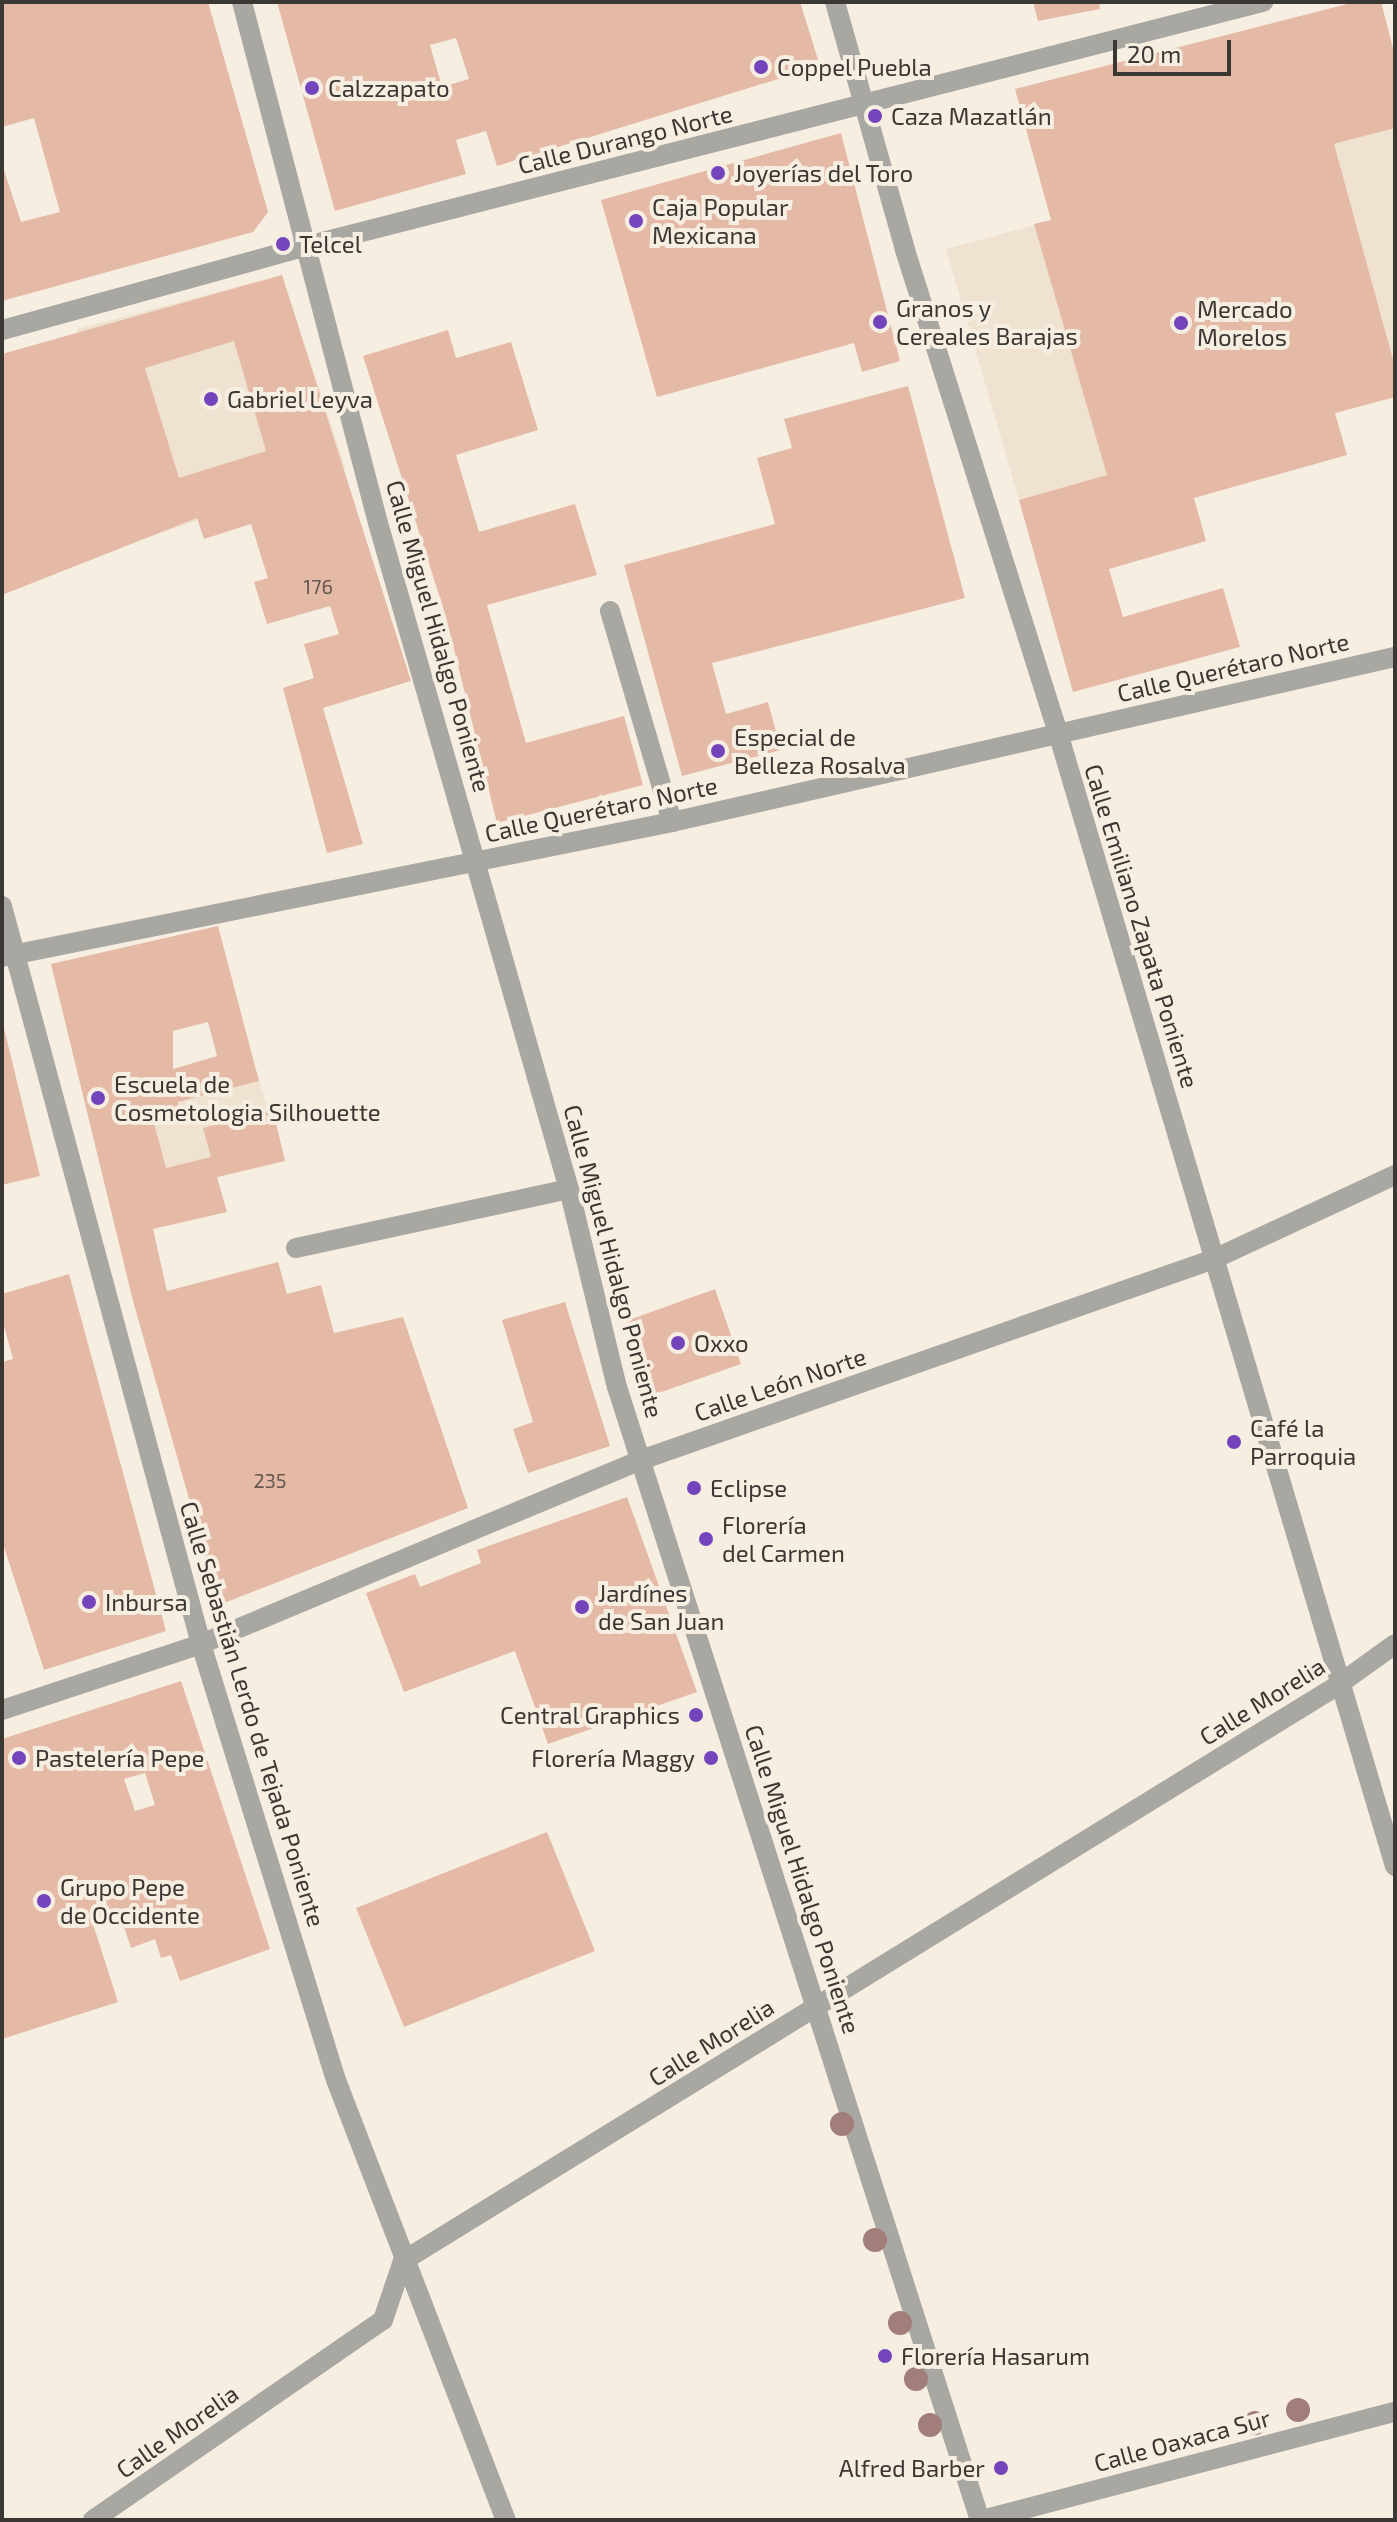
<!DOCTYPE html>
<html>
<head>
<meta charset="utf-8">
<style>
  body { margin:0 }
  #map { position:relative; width:1397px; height:2522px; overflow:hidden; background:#f7eee2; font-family:"Exo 2",sans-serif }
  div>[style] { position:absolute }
  .built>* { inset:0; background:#f0e2d0 }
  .building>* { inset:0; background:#e4baa6 }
  .lane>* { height:20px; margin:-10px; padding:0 10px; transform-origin:10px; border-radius:10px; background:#a8a7a2 }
  .street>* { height:20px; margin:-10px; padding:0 10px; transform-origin:10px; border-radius:10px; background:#a8a7a2 }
  .trees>* { width:24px; height:24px; margin:-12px; border-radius:50%; background:#a27e7b }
  .dots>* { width:22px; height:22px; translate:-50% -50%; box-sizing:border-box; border:4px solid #f7eee2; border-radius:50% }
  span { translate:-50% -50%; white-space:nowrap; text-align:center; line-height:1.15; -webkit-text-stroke:8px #f7eee2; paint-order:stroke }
  .number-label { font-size:20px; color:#655850 }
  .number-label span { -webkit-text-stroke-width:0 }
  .poi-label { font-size:24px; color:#3b3733 }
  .left { translate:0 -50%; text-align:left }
  .right { translate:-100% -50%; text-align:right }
  .street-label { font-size:24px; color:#3b3733 }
  .frame { position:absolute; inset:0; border:4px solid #3b3733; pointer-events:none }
  .scale { position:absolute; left:1113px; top:40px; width:118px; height:36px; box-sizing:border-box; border:4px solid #3b3733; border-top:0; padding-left:10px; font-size:24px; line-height:28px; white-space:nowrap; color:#3b3733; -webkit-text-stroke:6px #f7eee2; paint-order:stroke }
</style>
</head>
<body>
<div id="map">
  <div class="built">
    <div style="clip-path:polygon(1395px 128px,1395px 397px,1019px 500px,946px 249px)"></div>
    <div style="clip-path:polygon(282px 275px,346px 470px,146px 538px,77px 329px)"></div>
    <div style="clip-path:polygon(259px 1081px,285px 1161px,110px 1204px,91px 1125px)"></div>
  </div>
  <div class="building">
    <div style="clip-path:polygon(2px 2px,208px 2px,268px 212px,253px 232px,2px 301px,2px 164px,21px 222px,60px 212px,34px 118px,2px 127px)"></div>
    <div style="clip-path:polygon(evenodd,277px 2px,800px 2px,820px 66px,497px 166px,486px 131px,456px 140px,466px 174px,335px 211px,277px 2px,456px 38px,469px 79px,442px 87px,430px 45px,456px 38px)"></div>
    <div style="clip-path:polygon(1033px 2px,1099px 2px,1100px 9px,1038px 21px)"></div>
    <div style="clip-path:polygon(1355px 2px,1381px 2px,1395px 56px,1395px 128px,1334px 144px,1395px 367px,1395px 397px,1335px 413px,1347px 455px,1194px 498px,1206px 541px,1109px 569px,1123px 617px,1223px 588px,1240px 647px,1073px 692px,1019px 500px,1107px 475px,1034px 224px,1051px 220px,1015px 89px)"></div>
    <div style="clip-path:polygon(841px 133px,900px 361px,862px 372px,854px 343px,657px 397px,601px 200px)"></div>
    <div style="clip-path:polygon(evenodd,282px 275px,411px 681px,323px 708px,363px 844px,327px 853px,283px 688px,314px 678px,304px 644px,339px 634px,330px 606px,267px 624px,254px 582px,268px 578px,251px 524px,204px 539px,197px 518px,2px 595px,2px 354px,282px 275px,234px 341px,266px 451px,179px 478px,145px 368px,234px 341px)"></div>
    <div style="clip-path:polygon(448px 330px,456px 358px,511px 342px,538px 430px,456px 455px,479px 532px,575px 504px,597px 575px,487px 605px,526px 743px,624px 716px,643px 785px,497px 823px,446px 617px,363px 356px)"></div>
    <div style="clip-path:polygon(908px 386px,965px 598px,712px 663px,726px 714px,768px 702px,781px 750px,682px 776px,624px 565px,775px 524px,757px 458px,792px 448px,784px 419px)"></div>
    <div style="clip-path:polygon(evenodd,218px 926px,259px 1081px,178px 1102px,180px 1117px,154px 1123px,166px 1168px,211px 1157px,203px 1128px,273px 1110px,285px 1161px,217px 1177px,227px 1212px,153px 1229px,167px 1291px,278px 1262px,287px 1294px,321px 1285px,334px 1333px,403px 1317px,468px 1508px,219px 1605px,133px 1301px,51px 964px,218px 926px,208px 1022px,217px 1056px,173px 1069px,173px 1031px,208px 1022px)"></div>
    <div style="clip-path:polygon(2px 1020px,40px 1176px,2px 1185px)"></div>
    <div style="clip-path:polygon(69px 1274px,166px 1631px,44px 1670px,2px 1541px,2px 1362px,13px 1359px,2px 1319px,2px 1294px)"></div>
    <div style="clip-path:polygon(715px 1289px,741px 1364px,653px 1395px,626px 1321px)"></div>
    <div style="clip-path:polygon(565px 1302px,610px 1446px,528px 1473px,513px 1429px,533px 1422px,502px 1320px)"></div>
    <div style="clip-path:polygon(627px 1497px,697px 1692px,548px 1744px,515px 1651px,404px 1692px,366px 1593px,415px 1574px,420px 1587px,481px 1563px,477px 1550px)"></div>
    <div style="clip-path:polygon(evenodd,181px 1681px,270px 1949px,180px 1981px,171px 1955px,161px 1958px,155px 1939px,131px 1948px,120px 1915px,93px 1924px,118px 2002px,2px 2039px,2px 1739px,181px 1681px,145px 1773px,155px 1805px,135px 1811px,124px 1779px,145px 1773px)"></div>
    <div style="clip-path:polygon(547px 1832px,595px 1951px,404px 2027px,356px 1908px)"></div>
  </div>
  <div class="lane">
    <div style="left:610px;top:611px;width:220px;rotate:73.6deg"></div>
    <div style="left:296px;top:1248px;width:279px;rotate:-12.2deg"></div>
  </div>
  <div class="street">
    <div style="left:242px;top:2px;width:538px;rotate:75.37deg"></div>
    <div style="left:378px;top:523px;width:693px;rotate:74deg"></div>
    <div style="left:569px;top:1189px;width:204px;rotate:76.4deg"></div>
    <div style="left:617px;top:1387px;width:1190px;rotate:72.24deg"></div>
    <div style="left:835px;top:2px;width:258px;rotate:74.2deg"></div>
    <div style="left:905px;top:250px;width:507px;rotate:72.42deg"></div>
    <div style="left:1058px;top:733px;width:1182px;rotate:73.44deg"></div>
    <div style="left:2px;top:330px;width:312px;rotate:-15.4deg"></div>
    <div style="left:303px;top:247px;width:991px;rotate:-14.32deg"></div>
    <div style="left:2px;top:906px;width:764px;rotate:74.91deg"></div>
    <div style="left:201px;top:1644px;width:456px;rotate:72.8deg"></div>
    <div style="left:336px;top:2080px;width:472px;rotate:68.9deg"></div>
    <div style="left:2px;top:957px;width:683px;rotate:-11.39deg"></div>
    <div style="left:672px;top:822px;width:742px;rotate:-12.86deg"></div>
    <div style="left:2px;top:1710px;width:210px;rotate:-18.3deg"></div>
    <div style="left:201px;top:1644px;width:477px;rotate:-22.7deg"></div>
    <div style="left:641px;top:1460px;width:607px;rotate:-19.33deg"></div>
    <div style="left:1214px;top:1259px;width:200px;rotate:-24.9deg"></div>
    <div style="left:93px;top:2520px;width:352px;rotate:-34.6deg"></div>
    <div style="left:383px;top:2320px;width:62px;rotate:-71.3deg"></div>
    <div style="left:403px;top:2261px;width:1098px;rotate:-31.63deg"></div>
    <div style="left:1338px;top:1685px;width:70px;rotate:-35.7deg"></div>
    <div style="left:982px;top:2520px;width:427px;rotate:-14.7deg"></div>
  </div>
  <div class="trees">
    <div style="left:842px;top:2124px"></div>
    <div style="left:875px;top:2240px"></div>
    <div style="left:900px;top:2323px"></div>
    <div style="left:916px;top:2379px"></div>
    <div style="left:1298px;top:2410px"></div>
    <div style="left:1255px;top:2423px"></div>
    <div style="left:930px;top:2425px"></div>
  </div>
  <div class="dots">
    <div style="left:761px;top:67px;background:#7444bc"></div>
    <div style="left:312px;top:88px;background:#7444bc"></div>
    <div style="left:875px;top:116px;background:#7444bc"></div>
    <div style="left:718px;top:173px;background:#7444bc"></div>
    <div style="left:636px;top:221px;background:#7444bc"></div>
    <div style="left:283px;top:244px;background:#7444bc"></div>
    <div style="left:880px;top:322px;background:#7444bc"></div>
    <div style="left:1181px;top:323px;background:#7444bc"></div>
    <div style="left:211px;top:399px;background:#7444bc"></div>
    <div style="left:718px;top:751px;background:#7444bc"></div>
    <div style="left:98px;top:1098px;background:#7444bc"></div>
    <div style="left:678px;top:1343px;background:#7444bc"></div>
    <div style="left:1234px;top:1442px;background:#7444bc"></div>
    <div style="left:694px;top:1488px;background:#7444bc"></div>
    <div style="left:706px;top:1539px;background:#7444bc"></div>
    <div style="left:89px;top:1602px;background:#7444bc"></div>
    <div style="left:582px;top:1607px;background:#7444bc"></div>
    <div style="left:696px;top:1715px;background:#7444bc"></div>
    <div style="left:19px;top:1758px;background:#7444bc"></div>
    <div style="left:711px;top:1758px;background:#7444bc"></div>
    <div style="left:44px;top:1901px;background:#7444bc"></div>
    <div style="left:885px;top:2356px;background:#7444bc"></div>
    <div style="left:1001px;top:2468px;background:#7444bc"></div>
  </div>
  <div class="number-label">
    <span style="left:318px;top:586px">176</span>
    <span style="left:270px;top:1480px">235</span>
  </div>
  <div class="poi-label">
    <span class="left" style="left:777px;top:67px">Coppel Puebla</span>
    <span class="left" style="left:328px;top:88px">Calzzapato</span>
    <span class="left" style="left:891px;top:116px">Caza Mazatlán</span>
    <span class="left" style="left:734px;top:173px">Joyerías del Toro</span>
    <span class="left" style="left:652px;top:221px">Caja Popular<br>Mexicana</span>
    <span class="left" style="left:299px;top:244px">Telcel</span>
    <span class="left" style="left:896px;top:322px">Granos y<br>Cereales Barajas</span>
    <span class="left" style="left:1197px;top:323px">Mercado<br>Morelos</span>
    <span class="left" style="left:227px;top:399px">Gabriel Leyva</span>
    <span class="left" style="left:734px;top:751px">Especial de<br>Belleza Rosalva</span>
    <span class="left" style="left:114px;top:1098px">Escuela de<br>Cosmetologia Silhouette</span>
    <span class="left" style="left:694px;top:1343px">Oxxo</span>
    <span class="left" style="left:1250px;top:1442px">Café la<br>Parroquia</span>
    <span class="left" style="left:710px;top:1488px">Eclipse</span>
    <span class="left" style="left:722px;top:1539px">Florería<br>del Carmen</span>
    <span class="left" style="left:598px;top:1607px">Jardínes<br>de San Juan</span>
    <span class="left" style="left:105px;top:1602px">Inbursa</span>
    <span class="right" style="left:680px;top:1715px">Central Graphics</span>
    <span class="left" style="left:35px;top:1758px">Pastelería Pepe</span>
    <span class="right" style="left:695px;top:1758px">Florería Maggy</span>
    <span class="left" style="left:60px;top:1901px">Grupo Pepe<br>de Occidente</span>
    <span class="left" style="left:901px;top:2356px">Florería Hasarum</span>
    <span class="right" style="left:985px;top:2468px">Alfred Barber</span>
  </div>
  <div class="street-label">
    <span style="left:625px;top:139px;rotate:-14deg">Calle Durango Norte</span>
    <span style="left:439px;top:636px;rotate:74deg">Calle Miguel Hidalgo Poniente</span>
    <span style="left:1233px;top:667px;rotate:-13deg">Calle Querétaro Norte</span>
    <span style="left:601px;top:809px;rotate:-12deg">Calle Querétaro Norte</span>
    <span style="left:1142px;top:926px;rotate:73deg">Calle Emiliano Zapata Poniente</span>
    <span style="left:614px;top:1261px;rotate:75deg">Calle Miguel Hidalgo Poniente</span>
    <span style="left:780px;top:1384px;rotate:-19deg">Calle León Norte</span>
    <span style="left:1262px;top:1701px;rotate:-32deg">Calle Morelia</span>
    <span style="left:253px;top:1714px;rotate:73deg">Calle Sebastián Lerdo de Tejada Poniente</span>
    <span style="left:803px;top:1879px;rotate:72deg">Calle Miguel Hidalgo Poniente</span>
    <span style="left:711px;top:2042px;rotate:-32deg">Calle Morelia</span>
    <span style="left:177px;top:2431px;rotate:-35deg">Calle Morelia</span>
    <span style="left:1182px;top:2440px;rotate:-15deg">Calle Oaxaca Sur</span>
  </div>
  <div class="frame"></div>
  <div class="scale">20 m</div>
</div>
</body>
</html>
